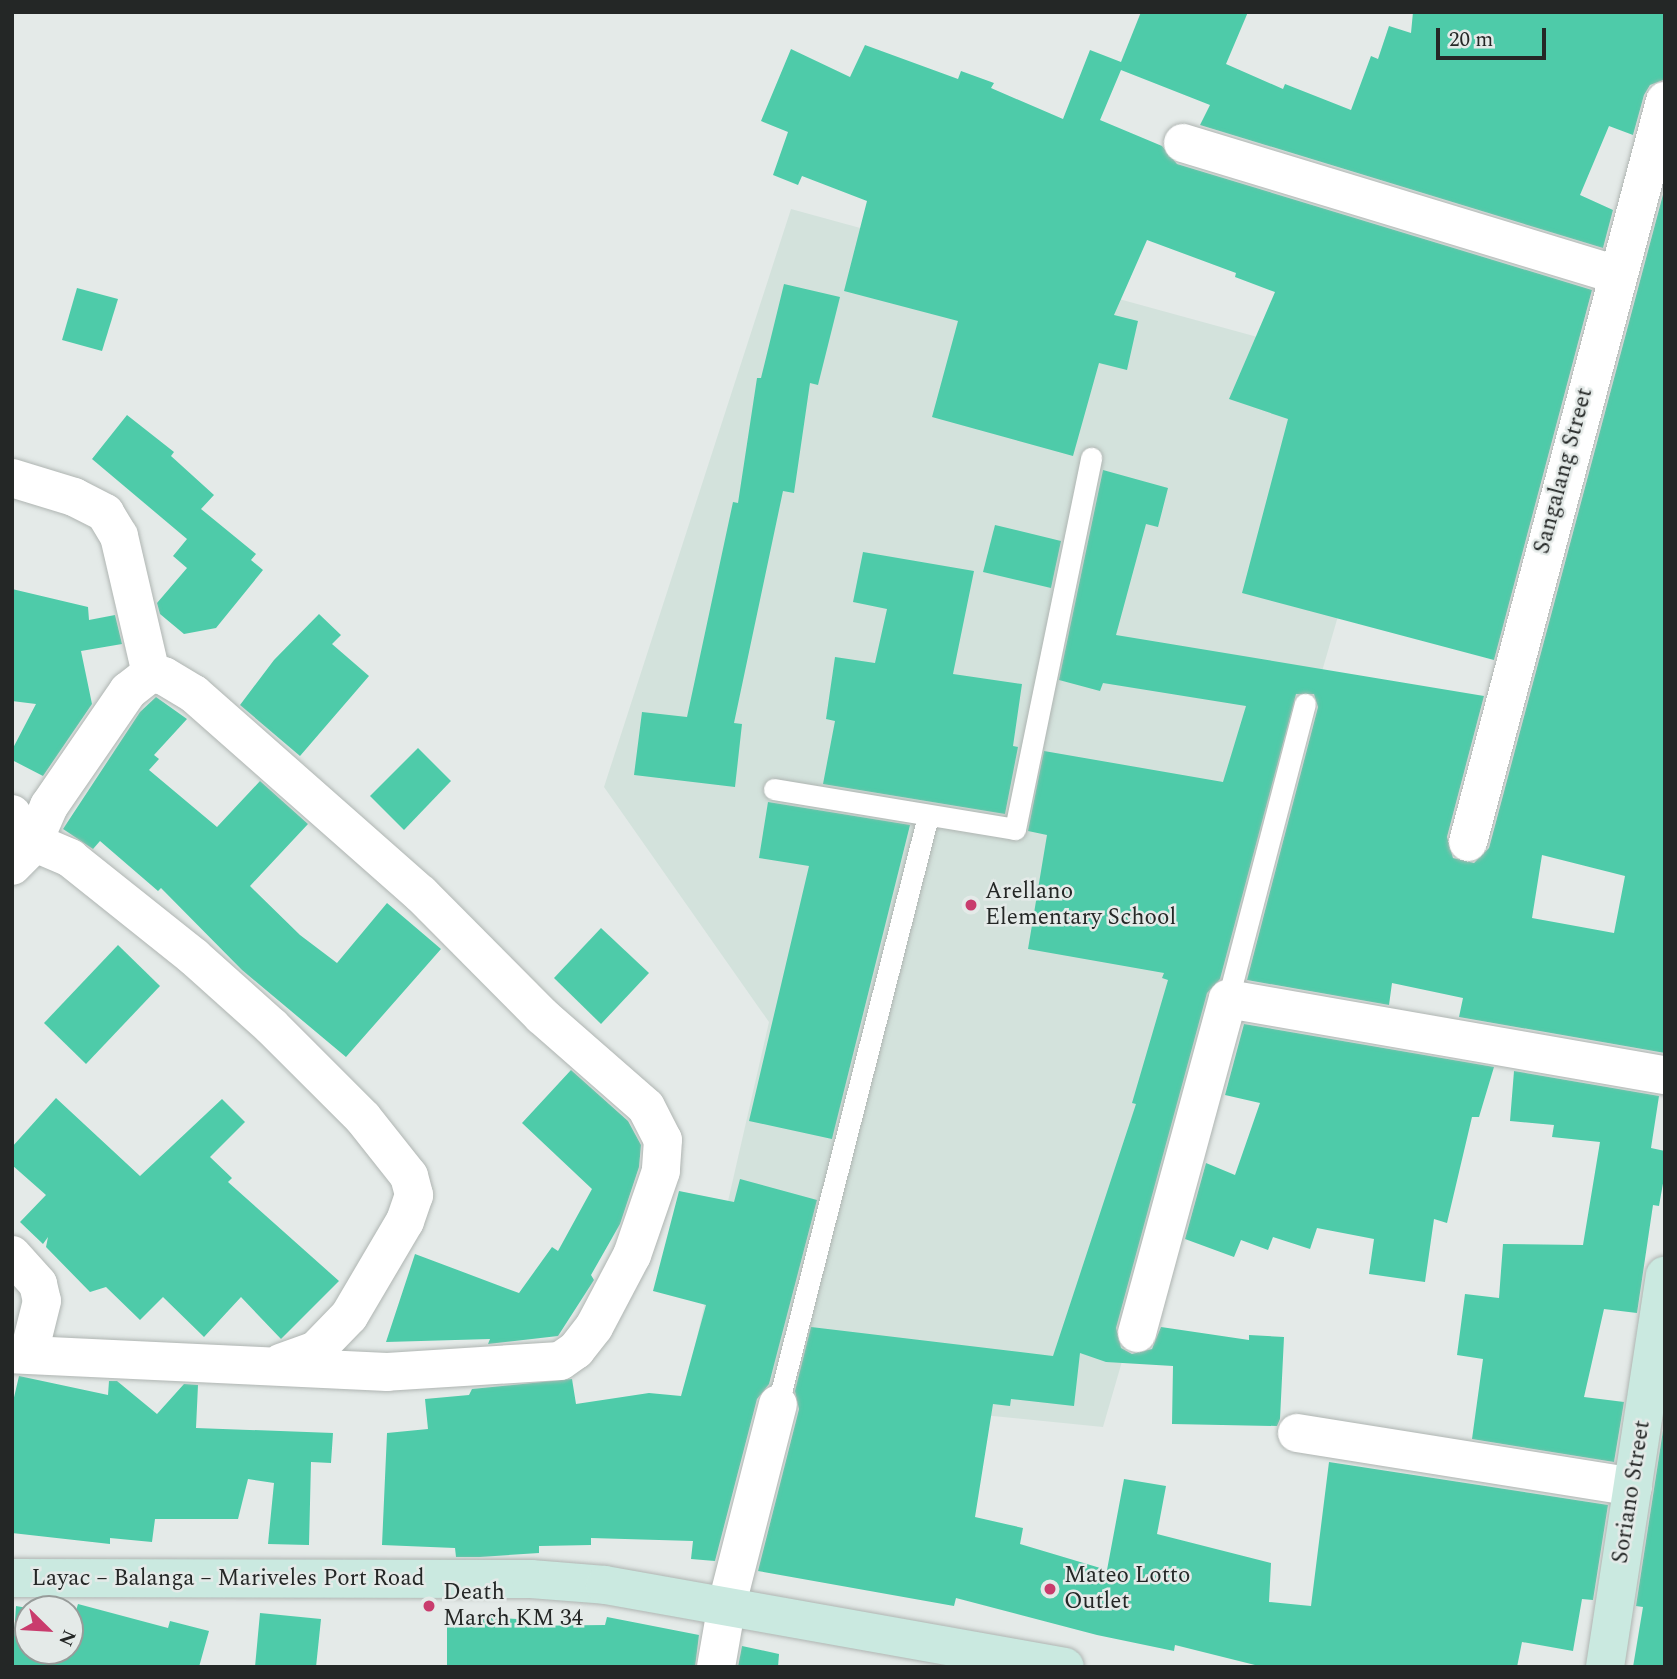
<!DOCTYPE html>
<html>
<head>
<meta charset="utf-8">
<style>
  body { margin:0 }
  #map { position:relative; width:1677px; height:1679px; overflow:hidden; background:#e4eae8; font-family:Spectral,serif }
  div>[style] { position:absolute }
  .built>* { inset:0; background:#d3e2dc }
  .building>* { inset:0; background:#4ecba9 }
  .roads { filter:drop-shadow(0 0 2px #afb5b2) drop-shadow(0 0 2px #afb5b2) }
  .service>* { height:21px; margin:-10.5px; padding:0 10.5px; transform-origin:10.5px; border-radius:10.5px; background:#fff }
  .minor>* { height:38px; margin:-19px; padding:0 19px; transform-origin:19px; border-radius:19px; background:#fff }
  .tertiary>* { height:38px; margin:-19px; padding:0 19px; transform-origin:19px; border-radius:19px; background:#fff }
  .secondary>* { height:38px; margin:-19px; padding:0 19px; transform-origin:19px; border-radius:19px; background:#cae9e0 }
  .dots>* { width:19px; height:19px; translate:-50% -50%; box-sizing:border-box; border:4px solid #e4eae8; border-radius:50% }
  span { translate:-50% -50%; white-space:nowrap; text-align:center; line-height:1.15; -webkit-text-stroke:5px #e4eae8; paint-order:stroke }
  .street-label { font-size:23px; color:#242726 }
  .poi-label { font-size:23px; color:#242726 }
  .left { translate:0 -50%; text-align:left }
  .frame { position:absolute; inset:0; border:14px solid #242726; pointer-events:none }
  .north { position:absolute; left:14px; top:1595px; width:70px; height:70px; box-sizing:border-box; background:#e4eae8; border:2px solid #979c9a; border-radius:50%; rotate:114deg; font-size:19px; font-weight:700; line-height:28px; text-align:center; color:#242726 }
  .north::after { content:''; display:block; margin:auto; width:24px; height:32px; background:#c93c6d; clip-path:polygon(50% 0,100% 100%,50% 72%,0 100%) }
  .scale { position:absolute; left:1436px; top:28px; width:110px; height:32px; box-sizing:border-box; border:4px solid #242726; border-top:0; padding-left:9px; font-size:21px; line-height:24px; white-space:nowrap; color:#242726; -webkit-text-stroke:5px #e4eae8; paint-order:stroke }
</style>
</head>
<body>
<div id="map">
  <div class="built">
    <div style="clip-path:polygon(791px 209px,1407px 378px,1103px 1427px,686px 1385px,769px 1022px,604px 787px)"></div>
  </div>
  <div class="building">
    <div style="clip-path:polygon(1141px 12px,1248px 12px,1226px 64px,1283px 89px,1285px 84px,1351px 110px,1371px 56px,1378px 59px,1389px 26px,1411px 33px,1413px 12px,1665px 12px,1663px 80px,1650px 85px,1644px 95px,1633px 135px,1609px 126px,1580px 195px,1613px 210px,1603px 248px,1200px 125px,1210px 105px,1121px 70px,1100px 120px,1162px 146px,1177px 164px,1592px 290px,1494px 660px,1242px 593px,1288px 419px,1229px 399px,1275px 292px,1235px 277px,1236px 273px,1147px 240px,1114px 315px,1138px 321px,1127px 370px,1099px 363px,1073px 456px,932px 417px,958px 321px,844px 291px,867px 201px,802px 176px,798px 185px,773px 175px,788px 132px,761px 121px,791px 49px,850px 77px,865px 45px,958px 79px,961px 71px,994px 83px,991px 88px,1063px 119px,1090px 50px,1121px 62px)"></div>
    <div style="clip-path:polygon(evenodd,1665px 187px,1665px 1053px,1459px 1017px,1463px 998px,1392px 983px,1389px 1005px,1247px 980px,1318px 707px,1314px 694px,1296px 694px,1220px 979px,1207px 993px,1116px 1328px,1121px 1348px,1132px 1354px,1152px 1349px,1161px 1327px,1249px 1340px,1249px 1335px,1284px 1337px,1280px 1419px,1277px 1426px,1172px 1424px,1173px 1366px,1106px 1362px,1080px 1353px,1074px 1406px,1011px 1399px,1010px 1406px,993px 1404px,975px 1517px,1023px 1528px,1020px 1544px,1107px 1570px,1124px 1479px,1166px 1486px,1157px 1534px,1271px 1563px,1269px 1602px,1311px 1606px,1329px 1462px,1608px 1505px,1593px 1600px,1582px 1599px,1573px 1651px,1522px 1642px,1517px 1667px,1263px 1667px,1175px 1645px,1174px 1651px,1097px 1635px,956px 1598px,954px 1606px,758px 1571px,799px 1409px,795px 1391px,811px 1327px,1053px 1356px,1136px 1104px,1132px 1103px,1168px 980px,1162px 978px,1164px 973px,1028px 949px,1047px 835px,1028px 831px,1044px 751px,1223px 782px,1246px 706px,1103px 683px,1100px 691px,1059px 680px,1103px 470px,1168px 488px,1158px 527px,1146px 524px,1116px 635px,1484px 696px,1447px 837px,1453px 858px,1474px 863px,1489px 848px,1665px 187px,1542px 855px,1625px 876px,1614px 933px,1532px 918px,1542px 855px)"></div>
    <div style="clip-path:polygon(784px 284px,840px 297px,818px 385px,810px 383px,794px 493px,783px 491px,734px 723px,742px 724px,735px 787px,634px 775px,642px 712px,687px 717px,733px 502px,738px 503px,757px 378px,761px 378px)"></div>
    <div style="clip-path:polygon(77px 288px,118px 299px,102px 351px,62px 340px)"></div>
    <div style="clip-path:polygon(127px 415px,174px 452px,171px 456px,214px 495px,201px 509px,256px 554px,251px 560px,263px 570px,216px 628px,184px 634px,160px 614px,157px 603px,187px 568px,173px 556px,187px 539px,92px 459px)"></div>
    <div style="clip-path:polygon(995px 525px,1061px 541px,1051px 588px,983px 572px)"></div>
    <div style="clip-path:polygon(863px 552px,974px 571px,953px 674px,1022px 684px,1013px 746px,1018px 747px,1005px 814px,823px 784px,835px 721px,826px 719px,835px 657px,875px 663px,887px 609px,853px 602px)"></div>
    <div style="clip-path:polygon(12px 589px,88px 607px,89px 620px,115px 615px,122px 644px,81px 651px,92px 704px,43px 776px,12px 760px,12px 750px,36px 704px,12px 701px)"></div>
    <div style="clip-path:polygon(319px 614px,341px 635px,332px 644px,369px 676px,300px 756px,240px 705px,274px 660px)"></div>
    <div style="clip-path:polygon(156px 697px,187px 719px,154px 755px,159px 759px,149px 770px,217px 827px,260px 781px,308px 824px,250px 886px,300px 935px,337px 963px,387px 903px,441px 949px,346px 1057px,242px 970px,161px 888px,158px 891px,100px 841px,93px 849px,63px 829px,140px 712px)"></div>
    <div style="clip-path:polygon(418px 748px,451px 781px,404px 830px,370px 796px)"></div>
    <div style="clip-path:polygon(768px 802px,910px 825px,832px 1139px,749px 1121px,809px 866px,759px 858px)"></div>
    <div style="clip-path:polygon(601px 928px,649px 973px,601px 1024px,554px 978px)"></div>
    <div style="clip-path:polygon(118px 945px,160px 986px,86px 1064px,44px 1023px)"></div>
    <div style="clip-path:polygon(1244px 1024px,1494px 1067px,1479px 1117px,1472px 1117px,1447px 1223px,1434px 1219px,1425px 1282px,1369px 1274px,1374px 1239px,1317px 1228px,1310px 1249px,1273px 1237px,1268px 1250px,1241px 1240px,1234px 1257px,1185px 1239px,1206px 1163px,1235px 1175px,1260px 1103px,1225px 1095px)"></div>
    <div style="clip-path:polygon(571px 1070px,628px 1121px,641px 1145px,639px 1167px,620px 1224px,591px 1275px,594px 1280px,558px 1336px,488px 1344px,490px 1339px,386px 1342px,415px 1254px,519px 1293px,552px 1247px,558px 1251px,592px 1189px,522px 1123px)"></div>
    <div style="clip-path:polygon(1514px 1071px,1659px 1096px,1651px 1148px,1665px 1151px,1665px 1172px,1659px 1206px,1653px 1205px,1637px 1313px,1604px 1309px,1584px 1397px,1624px 1402px,1614px 1462px,1472px 1439px,1483px 1359px,1457px 1355px,1465px 1294px,1499px 1298px,1503px 1244px,1583px 1245px,1600px 1142px,1552px 1137px,1554px 1125px,1510px 1121px)"></div>
    <div style="clip-path:polygon(56px 1098px,140px 1176px,222px 1099px,245px 1122px,210px 1157px,232px 1178px,228px 1182px,339px 1281px,281px 1339px,241px 1297px,204px 1337px,163px 1297px,140px 1320px,106px 1287px,90px 1292px,46px 1247px,48px 1237px,43px 1244px,20px 1222px,46px 1195px,12px 1165px,12px 1147px)"></div>
    <div style="clip-path:polygon(740px 1179px,817px 1200px,769px 1384px,757px 1399px,715px 1561px,691px 1559px,693px 1541px,591px 1538px,591px 1545px,539px 1546px,539px 1553px,480px 1557px,456px 1557px,455px 1548px,382px 1545px,387px 1433px,428px 1429px,425px 1399px,469px 1395px,472px 1389px,572px 1379px,576px 1404px,649px 1393px,681px 1396px,706px 1305px,653px 1291px,679px 1191px,734px 1202px)"></div>
    <div style="clip-path:polygon(19px 1376px,108px 1395px,109px 1381px,117px 1381px,157px 1414px,184px 1384px,198px 1385px,196px 1428px,333px 1433px,331px 1463px,311px 1462px,309px 1545px,268px 1544px,274px 1483px,248px 1479px,238px 1519px,155px 1519px,152px 1542px,110px 1538px,110px 1544px,12px 1533px,12px 1406px)"></div>
    <div style="clip-path:polygon(1664px 1424px,1665px 1667px,1633px 1667px,1643px 1607px,1636px 1606px)"></div>
    <div style="clip-path:polygon(78px 1604px,168px 1628px,170px 1621px,209px 1631px,199px 1667px,12px 1667px,16px 1606px,33px 1609px,28px 1609px,28px 1651px,70px 1651px,70px 1616px,74px 1617px)"></div>
    <div style="clip-path:polygon(260px 1613px,321px 1619px,316px 1667px,255px 1667px)"></div>
    <div style="clip-path:polygon(447px 1615px,517px 1619px,517px 1626px,605px 1625px,607px 1617px,699px 1635px,695px 1667px,447px 1667px)"></div>
    <div style="clip-path:polygon(742px 1646px,779px 1654px,778px 1667px,738px 1667px)"></div>
  </div>
  <div class="roads">
    <div class="service">
      <div style="left:774px;top:789px;width:244px;rotate:9.4deg"></div>
      <div style="left:1015px;top:829px;width:379px;rotate:-78.4deg"></div>
      <div style="left:1228px;top:999px;width:305px;rotate:-75.4deg"></div>
      <div style="left:778px;top:1404px;width:607px;rotate:-75.69deg"></div>
    </div>
    <div class="minor">
      <div style="left:1183px;top:143px;width:451px;rotate:16.9deg"></div>
      <div style="left:12px;top:478px;width:65px;rotate:17deg"></div>
      <div style="left:74px;top:497px;width:35px;rotate:27deg"></div>
      <div style="left:105px;top:513px;width:27px;rotate:59deg"></div>
      <div style="left:119px;top:536px;width:141px;rotate:76.9deg"></div>
      <div style="left:12px;top:814px;width:38px;rotate:60deg"></div>
      <div style="left:31px;top:847px;width:9px;rotate:-13deg"></div>
      <div style="left:40px;top:845px;width:33px;rotate:23deg"></div>
      <div style="left:70px;top:858px;width:159px;rotate:38.6deg"></div>
      <div style="left:194px;top:957px;width:103px;rotate:41.9deg"></div>
      <div style="left:271px;top:1026px;width:130px;rotate:45deg"></div>
      <div style="left:363px;top:1118px;width:74px;rotate:51.6deg"></div>
      <div style="left:409px;top:1176px;width:20px;rotate:75deg"></div>
      <div style="left:414px;top:1195px;width:28px;rotate:109deg"></div>
      <div style="left:405px;top:1221px;width:110px;rotate:120.5deg"></div>
      <div style="left:349px;top:1316px;width:47px;rotate:134.1deg"></div>
      <div style="left:316px;top:1350px;width:37px;rotate:160deg"></div>
      <div style="left:1468px;top:842px;width:767px;rotate:-75.11deg"></div>
      <div style="left:12px;top:866px;width:27px;rotate:-45deg"></div>
      <div style="left:31px;top:847px;width:45px;rotate:-66.3deg"></div>
      <div style="left:49px;top:806px;width:140px;rotate:-55.5deg"></div>
      <div style="left:128px;top:691px;width:29px;rotate:-38deg"></div>
      <div style="left:151px;top:673px;width:13px;rotate:13deg"></div>
      <div style="left:164px;top:676px;width:35px;rotate:31deg"></div>
      <div style="left:194px;top:694px;width:303px;rotate:41.4deg"></div>
      <div style="left:421px;top:894px;width:172px;rotate:45.2deg"></div>
      <div style="left:542px;top:1016px;width:138px;rotate:41.2deg"></div>
      <div style="left:646px;top:1107px;width:37px;rotate:63deg"></div>
      <div style="left:663px;top:1140px;width:31px;rotate:94deg"></div>
      <div style="left:661px;top:1171px;width:89px;rotate:109deg"></div>
      <div style="left:632px;top:1255px;width:81px;rotate:117.8deg"></div>
      <div style="left:594px;top:1327px;width:29px;rotate:128deg"></div>
      <div style="left:576px;top:1350px;width:19px;rotate:145deg"></div>
      <div style="left:560px;top:1361px;width:173px;rotate:176.4deg"></div>
      <div style="left:387px;top:1372px;width:375px;rotate:-177.3deg"></div>
      <div style="left:12px;top:1255px;width:39px;rotate:48deg"></div>
      <div style="left:38px;top:1284px;width:17px;rotate:77deg"></div>
      <div style="left:42px;top:1301px;width:54px;rotate:104deg"></div>
      <div style="left:1137px;top:1333px;width:346px;rotate:-74.8deg"></div>
      <div style="left:1228px;top:999px;width:444px;rotate:9.9deg"></div>
      <div style="left:1297px;top:1433px;width:340px;rotate:9.1deg"></div>
      <div style="left:727px;top:1604px;width:206px;rotate:-75.7deg"></div>
    </div>
    <div class="tertiary">
      <div style="left:716px;top:1667px;width:64px;rotate:-80.1deg"></div>
    </div>
    <div class="secondary">
      <div style="left:12px;top:1578px;width:519px;rotate:0.11deg"></div>
      <div style="left:531px;top:1579px;width:74px;rotate:4.6deg"></div>
      <div style="left:605px;top:1585px;width:467px;rotate:10.1deg"></div>
      <div style="left:1605px;top:1667px;width:396px;rotate:-81.3deg"></div>
    </div>
  </div>
  <div class="dots">
    <div style="left:971px;top:905px;background:#c93c6d"></div>
    <div style="left:1050px;top:1589px;background:#c93c6d"></div>
    <div style="left:429px;top:1606px;background:#c93c6d"></div>
  </div>
  <div class="street-label">
    <span style="left:1564px;top:471px;rotate:-75deg">Sangalang Street</span>
    <span style="left:1632px;top:1492px;rotate:-81deg">Soriano Street</span>
    <span style="left:228px;top:1579px">Layac – Balanga – Mariveles Port Road</span>
  </div>
  <div class="poi-label">
    <span class="left" style="left:985px;top:905px">Arellano<br>Elementary School</span>
    <span class="left" style="left:1064px;top:1589px">Mateo Lotto<br>Outlet</span>
    <span class="left" style="left:443px;top:1606px">Death<br>March KM 34</span>
  </div>
  <div class="frame"></div>
  <div class="north">N</div>
  <div class="scale">20 m</div>
</div>
</body>
</html>
